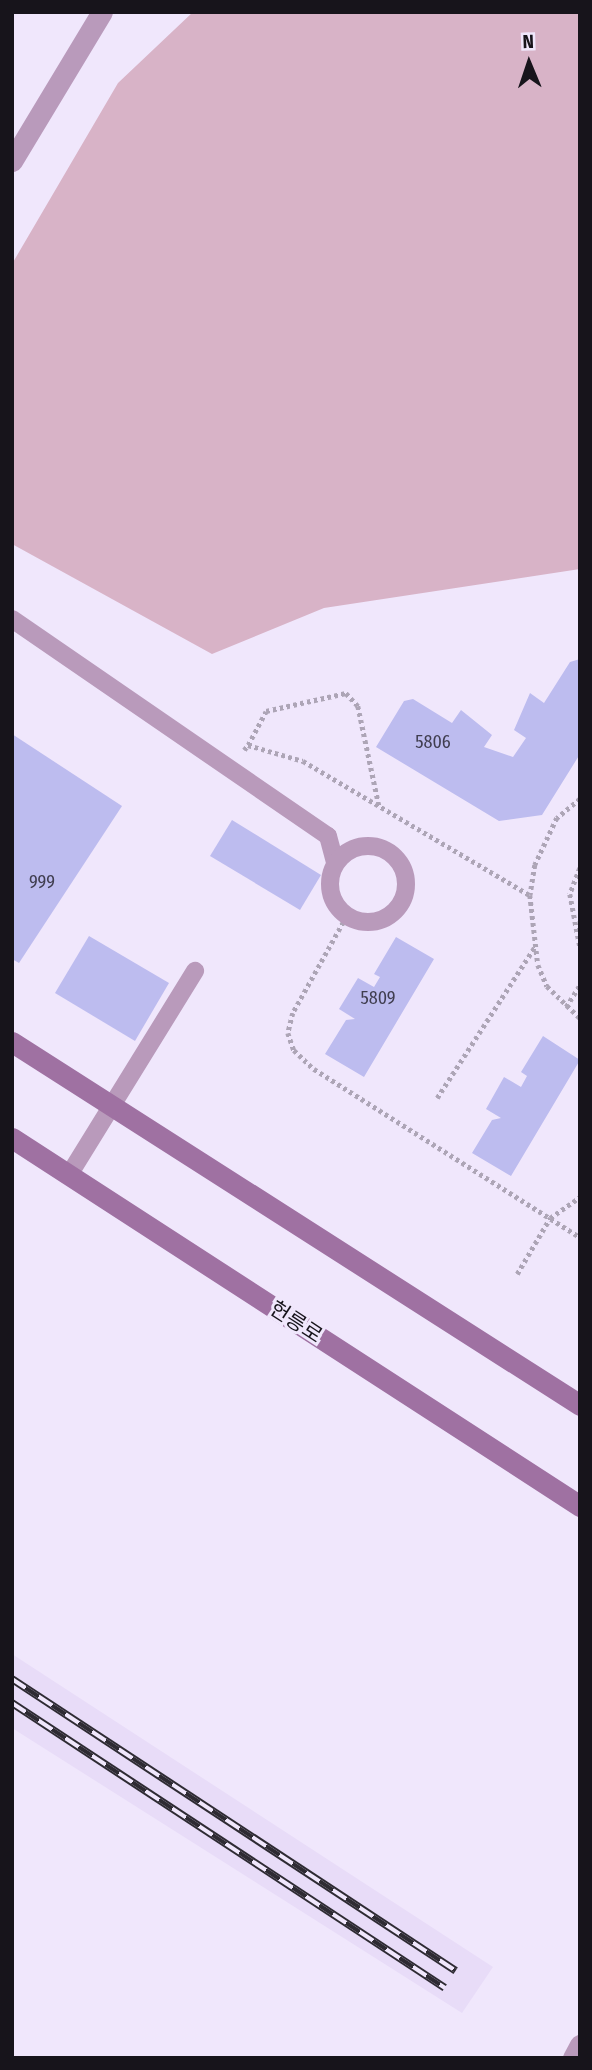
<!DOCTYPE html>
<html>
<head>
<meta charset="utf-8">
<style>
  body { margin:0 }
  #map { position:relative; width:592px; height:2070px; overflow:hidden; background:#f0e7fc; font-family:"Fira Sans Condensed","Noto Sans KR",sans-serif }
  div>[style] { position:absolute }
  .built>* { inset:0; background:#e8dcf8 }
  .green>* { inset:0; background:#d8b3c7 }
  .building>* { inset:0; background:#bdbcef }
  .path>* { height:4.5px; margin-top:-2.25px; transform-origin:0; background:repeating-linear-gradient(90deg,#ada5b6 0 3.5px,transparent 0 7px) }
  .lane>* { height:18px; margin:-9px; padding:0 9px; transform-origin:9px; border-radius:9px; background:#b99abb }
  .lane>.ring { margin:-9px; padding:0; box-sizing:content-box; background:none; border:18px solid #b99abb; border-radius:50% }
  .street>* { height:21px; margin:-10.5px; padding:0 10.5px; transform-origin:10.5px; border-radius:10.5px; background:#b99abb }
  .secondary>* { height:21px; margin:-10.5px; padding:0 10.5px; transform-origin:10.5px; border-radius:10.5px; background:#9f71a2 }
  .rail>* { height:8px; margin-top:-4px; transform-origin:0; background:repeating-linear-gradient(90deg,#f0e7fc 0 16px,#2e2b33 0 32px); box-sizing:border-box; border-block:2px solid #2e2b33 }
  span { translate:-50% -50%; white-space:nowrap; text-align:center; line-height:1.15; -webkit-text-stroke:6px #f0e7fc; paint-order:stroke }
  .number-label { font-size:18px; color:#403e50 }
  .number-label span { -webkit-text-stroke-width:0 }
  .street-label { font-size:21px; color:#17141b }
  .frame { position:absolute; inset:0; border:14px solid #17141b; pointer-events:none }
  .north { position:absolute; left:494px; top:28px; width:70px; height:70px; -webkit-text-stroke:5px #f0e7fc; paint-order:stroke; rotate:358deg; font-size:19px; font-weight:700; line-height:28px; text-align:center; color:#17141b }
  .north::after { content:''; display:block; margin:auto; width:24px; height:32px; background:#17141b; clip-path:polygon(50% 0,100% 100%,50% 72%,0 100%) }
</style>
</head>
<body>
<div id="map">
  <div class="built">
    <div style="clip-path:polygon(12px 1654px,493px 1967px,462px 2013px,12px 1728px)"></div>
  </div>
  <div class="green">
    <div style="clip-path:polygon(193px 12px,580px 12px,580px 569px,324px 608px,212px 654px,12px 544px,12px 264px,118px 83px)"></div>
  </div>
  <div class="building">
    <div style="clip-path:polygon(580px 659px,580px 754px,542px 815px,499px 821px,376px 747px,404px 701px,413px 699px,452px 723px,461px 710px,492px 735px,484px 747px,513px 757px,526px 738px,514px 730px,530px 693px,544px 703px,570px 662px)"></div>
    <div style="clip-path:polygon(12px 734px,122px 806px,19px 963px,12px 959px)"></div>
    <div style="clip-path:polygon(232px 820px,321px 875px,300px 910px,210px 856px)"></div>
    <div style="clip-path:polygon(89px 936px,169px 983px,135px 1041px,55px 993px)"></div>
    <div style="clip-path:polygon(396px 937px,434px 959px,364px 1077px,325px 1054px,346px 1020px,355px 1019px,339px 1009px,358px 978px,374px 987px,380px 977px,374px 974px)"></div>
    <div style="clip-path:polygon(543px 1036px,580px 1060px,511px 1176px,472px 1153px,492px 1120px,501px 1118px,486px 1109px,504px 1077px,521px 1087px,527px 1076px,521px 1072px)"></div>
  </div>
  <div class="path">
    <div style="left:248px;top:745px;width:38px;rotate:-62deg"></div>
    <div style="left:266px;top:711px;width:82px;rotate:-12.7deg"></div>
    <div style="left:346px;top:693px;width:18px;rotate:47deg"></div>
    <div style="left:358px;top:706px;width:102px;rotate:78.1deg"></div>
    <div style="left:244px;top:750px;width:6px;rotate:-51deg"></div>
    <div style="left:248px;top:745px;width:57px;rotate:16.2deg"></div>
    <div style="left:303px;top:761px;width:264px;rotate:30.6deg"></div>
    <div style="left:580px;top:799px;width:30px;rotate:140deg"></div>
    <div style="left:557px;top:818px;width:52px;rotate:115.1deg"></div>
    <div style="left:535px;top:865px;width:30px;rotate:99deg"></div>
    <div style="left:530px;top:895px;width:70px;rotate:83.5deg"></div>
    <div style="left:538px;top:965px;width:23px;rotate:67deg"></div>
    <div style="left:547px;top:986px;width:46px;rotate:44.1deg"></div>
    <div style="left:580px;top:868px;width:28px;rotate:111deg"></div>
    <div style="left:570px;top:894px;width:54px;rotate:79.3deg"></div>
    <div style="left:347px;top:916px;width:111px;rotate:119.1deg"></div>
    <div style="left:293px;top:1013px;width:21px;rotate:104deg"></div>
    <div style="left:288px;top:1033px;width:18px;rotate:71deg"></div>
    <div style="left:294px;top:1050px;width:28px;rotate:44deg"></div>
    <div style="left:314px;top:1069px;width:315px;rotate:32.3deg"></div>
    <div style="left:566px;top:1007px;width:26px;rotate:-58deg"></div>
    <div style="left:437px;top:1098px;width:179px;rotate:-57.1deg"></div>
    <div style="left:517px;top:1274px;width:65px;rotate:-59.5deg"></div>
    <div style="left:550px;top:1218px;width:37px;rotate:-35deg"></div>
  </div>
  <div class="lane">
    <div style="left:12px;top:619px;width:383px;rotate:34.5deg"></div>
    <div style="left:328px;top:836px;width:28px;rotate:75deg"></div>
    <div class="ring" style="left:330px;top:846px;width:58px;height:58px"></div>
    <div style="left:69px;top:1175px;width:240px;rotate:-58.3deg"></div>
  </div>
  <div class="street">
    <div style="left:12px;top:161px;width:174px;rotate:-58.9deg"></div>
    <div style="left:573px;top:2058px;width:15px;rotate:-62deg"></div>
  </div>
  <div class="secondary">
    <div style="left:12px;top:1042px;width:674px;rotate:32.58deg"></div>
    <div style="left:12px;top:1138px;width:677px;rotate:32.94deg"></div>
  </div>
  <div class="rail">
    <div style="left:12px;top:1679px;width:531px;rotate:33.33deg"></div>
    <div style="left:12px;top:1703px;width:518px;rotate:33.35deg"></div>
  </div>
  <div class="number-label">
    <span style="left:433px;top:742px">5806</span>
    <span style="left:42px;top:882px">999</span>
    <span style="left:378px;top:998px">5809</span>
  </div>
  <div class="street-label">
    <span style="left:296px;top:1322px;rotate:33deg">헌릉로</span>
  </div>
  <div class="frame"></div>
  <div class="north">N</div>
</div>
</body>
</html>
